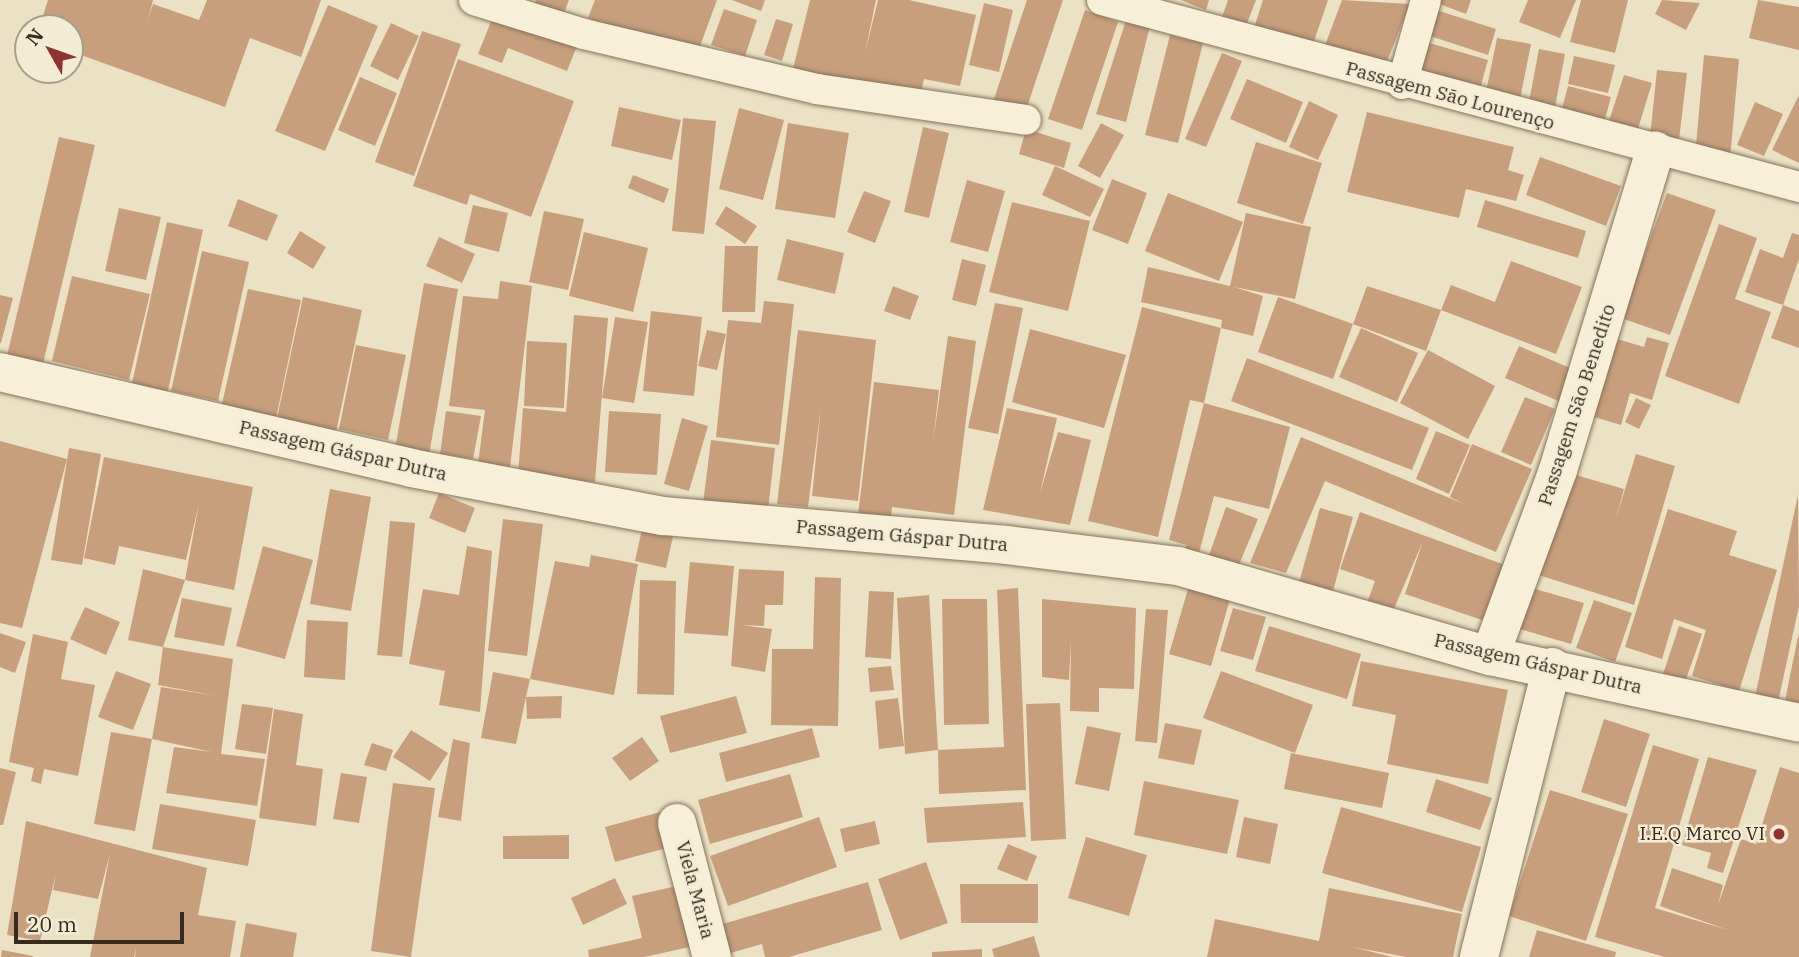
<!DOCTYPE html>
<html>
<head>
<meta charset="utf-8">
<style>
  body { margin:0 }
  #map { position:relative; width:1799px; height:957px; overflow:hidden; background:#ebe2c5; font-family:"IBM Plex Serif",serif }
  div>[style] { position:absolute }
  .building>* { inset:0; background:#c79f7d }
  .roads { filter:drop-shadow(0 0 2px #85745c) drop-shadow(0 0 2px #85745c) }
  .service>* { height:30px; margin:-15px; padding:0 15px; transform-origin:15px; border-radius:15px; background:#f7efd8 }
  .minor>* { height:38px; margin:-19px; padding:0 19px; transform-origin:19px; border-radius:19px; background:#f7efd8 }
  .dots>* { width:19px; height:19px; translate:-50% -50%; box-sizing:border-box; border:4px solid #f3ecd4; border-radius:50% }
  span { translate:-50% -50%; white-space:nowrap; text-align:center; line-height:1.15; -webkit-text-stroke:5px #f3ecd4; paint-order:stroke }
  .street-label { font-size:19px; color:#362b1f }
  .poi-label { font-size:19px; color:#362b1f }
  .right { translate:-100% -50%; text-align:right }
  .north { position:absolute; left:14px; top:14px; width:70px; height:70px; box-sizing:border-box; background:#f3ecd4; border:2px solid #a79f8c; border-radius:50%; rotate:310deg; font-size:19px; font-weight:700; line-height:28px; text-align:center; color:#362b1f }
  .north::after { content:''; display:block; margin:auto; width:24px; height:32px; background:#903330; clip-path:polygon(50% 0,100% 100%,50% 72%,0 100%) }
  .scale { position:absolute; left:14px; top:912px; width:170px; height:32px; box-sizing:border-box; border:4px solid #362b1f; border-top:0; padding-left:9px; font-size:21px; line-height:24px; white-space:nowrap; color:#362b1f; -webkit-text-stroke:5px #f3ecd4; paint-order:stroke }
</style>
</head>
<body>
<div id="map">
  <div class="building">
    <div style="clip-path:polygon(48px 0,153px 0,148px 20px,153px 4px,199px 20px,207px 0,321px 0,301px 57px,250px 38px,225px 107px,70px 51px,70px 28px,39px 28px)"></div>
    <div style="clip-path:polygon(536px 0,569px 0,563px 16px,534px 8px)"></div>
    <div style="clip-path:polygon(595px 0,717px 0,696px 57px,588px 18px)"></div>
    <div style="clip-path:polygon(732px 0,765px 0,761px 11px)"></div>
    <div style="clip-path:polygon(810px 0,876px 0,865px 53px,878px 0,909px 0,976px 15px,960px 86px,924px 79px,920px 97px,793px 69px)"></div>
    <div style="clip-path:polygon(1027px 0,1063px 0,1025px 113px,993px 102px)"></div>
    <div style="clip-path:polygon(1181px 0,1209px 0,1206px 10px)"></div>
    <div style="clip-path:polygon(1228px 0,1256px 0,1246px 26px,1222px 17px)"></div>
    <div style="clip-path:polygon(1263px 0,1328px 0,1312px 47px,1254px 28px)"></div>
    <div style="clip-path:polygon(1342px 0,1410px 4px,1383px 71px,1324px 48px)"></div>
    <div style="clip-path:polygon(1429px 0,1471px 0,1466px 14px)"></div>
    <div style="clip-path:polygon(1528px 0,1576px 0,1560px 38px,1519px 22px)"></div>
    <div style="clip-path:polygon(1581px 0,1628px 0,1615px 53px,1570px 42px)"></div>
    <div style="clip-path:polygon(1662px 0,1700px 3px,1686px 30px,1655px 14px)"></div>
    <div style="clip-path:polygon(1758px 0,1799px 7px,1799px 50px,1749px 38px)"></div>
    <div style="clip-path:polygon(984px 3px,1013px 10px,999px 72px,969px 65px)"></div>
    <div style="clip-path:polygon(328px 5px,378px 26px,325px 151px,275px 131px)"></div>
    <div style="clip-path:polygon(724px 9px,757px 20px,745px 56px,711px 45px)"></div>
    <div style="clip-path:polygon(1433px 9px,1496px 29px,1488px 55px,1424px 34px)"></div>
    <div style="clip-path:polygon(1085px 10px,1118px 22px,1082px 130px,1048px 119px)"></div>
    <div style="clip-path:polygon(494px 14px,577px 46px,567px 71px,508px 48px,502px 63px,478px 54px)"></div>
    <div style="clip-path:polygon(776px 19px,793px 24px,782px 61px,764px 55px)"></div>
    <div style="clip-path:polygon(1126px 20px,1150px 26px,1126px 122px,1096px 114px)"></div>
    <div style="clip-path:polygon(391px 23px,419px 36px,398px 80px,370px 66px)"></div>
    <div style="clip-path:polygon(422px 31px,461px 44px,414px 176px,375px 162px)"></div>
    <div style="clip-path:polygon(1170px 35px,1203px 43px,1178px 143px,1145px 135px)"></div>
    <div style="clip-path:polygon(1497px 38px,1531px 44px,1520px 99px,1486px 92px)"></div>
    <div style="clip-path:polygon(1419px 40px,1488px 60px,1478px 96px,1408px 75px)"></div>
    <div style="clip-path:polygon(1539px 49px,1565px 54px,1555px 107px,1529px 102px)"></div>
    <div style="clip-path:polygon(1222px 53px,1242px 61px,1206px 147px,1185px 139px)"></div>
    <div style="clip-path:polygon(1704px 55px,1739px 59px,1730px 159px,1695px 157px)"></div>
    <div style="clip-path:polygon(1574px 56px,1615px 65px,1608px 93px,1568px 84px)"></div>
    <div style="clip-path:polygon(458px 59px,574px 101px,531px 217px,470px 194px,467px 205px,413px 186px)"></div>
    <div style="clip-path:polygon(1657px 70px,1687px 73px,1679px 140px,1650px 137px)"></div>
    <div style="clip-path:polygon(1624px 75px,1652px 83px,1637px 132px,1608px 124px)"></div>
    <div style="clip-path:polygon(360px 77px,397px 93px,375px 146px,338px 130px)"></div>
    <div style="clip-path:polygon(1247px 79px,1303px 102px,1286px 143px,1230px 119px)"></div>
    <div style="clip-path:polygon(1568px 86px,1611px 97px,1602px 130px,1559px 119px)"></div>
    <div style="clip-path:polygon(1799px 95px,1799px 163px,1772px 150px)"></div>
    <div style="clip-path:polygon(1309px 101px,1338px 115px,1318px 160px,1289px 147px)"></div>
    <div style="clip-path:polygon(1755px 102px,1783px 114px,1764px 156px,1737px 145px)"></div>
    <div style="clip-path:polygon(619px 107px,681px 120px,672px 160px,611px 146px)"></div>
    <div style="clip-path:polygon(739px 108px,784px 120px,763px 200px,719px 189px)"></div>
    <div style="clip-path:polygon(1367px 112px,1514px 147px,1508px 170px,1524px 175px,1516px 201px,1466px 189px,1459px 218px,1347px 192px)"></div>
    <div style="clip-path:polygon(683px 118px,716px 121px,704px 234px,672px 231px)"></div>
    <div style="clip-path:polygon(788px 123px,849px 133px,835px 218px,775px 209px)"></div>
    <div style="clip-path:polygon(1101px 123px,1124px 135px,1100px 178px,1078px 166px)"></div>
    <div style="clip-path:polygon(923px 127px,949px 133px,929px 218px,904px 212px)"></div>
    <div style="clip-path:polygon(1026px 129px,1071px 143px,1064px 168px,1019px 154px)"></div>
    <div style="clip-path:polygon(59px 137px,95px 145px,42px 368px,6px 360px)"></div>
    <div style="clip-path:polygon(1256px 142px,1322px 163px,1303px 224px,1237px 203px)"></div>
    <div style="clip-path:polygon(1540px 157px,1621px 186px,1606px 226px,1526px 195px)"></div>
    <div style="clip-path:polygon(1055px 166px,1104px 189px,1090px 217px,1042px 195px)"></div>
    <div style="clip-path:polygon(633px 175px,669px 189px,664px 203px,628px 188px)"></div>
    <div style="clip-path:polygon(1112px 179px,1147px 193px,1128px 244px,1092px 230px)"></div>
    <div style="clip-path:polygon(967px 180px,1005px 191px,988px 252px,950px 242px)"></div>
    <div style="clip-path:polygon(864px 191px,891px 201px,875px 243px,847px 232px)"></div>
    <div style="clip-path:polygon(1168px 193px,1243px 222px,1219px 281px,1145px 251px)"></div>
    <div style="clip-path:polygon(1667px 193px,1716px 210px,1670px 335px,1621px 318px)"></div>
    <div style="clip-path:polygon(238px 199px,278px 215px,267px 241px,228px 226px)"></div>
    <div style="clip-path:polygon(1485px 200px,1586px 231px,1578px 258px,1477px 227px)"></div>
    <div style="clip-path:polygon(1012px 202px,1090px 221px,1068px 311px,989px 292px)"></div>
    <div style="clip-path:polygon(473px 205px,508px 213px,499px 252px,464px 243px)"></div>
    <div style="clip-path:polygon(726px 206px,757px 226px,745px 244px,715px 224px)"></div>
    <div style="clip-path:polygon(119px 208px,161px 217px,146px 280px,105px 271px)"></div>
    <div style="clip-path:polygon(544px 211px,584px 219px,568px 290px,529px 282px)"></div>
    <div style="clip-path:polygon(1246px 213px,1311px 227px,1295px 299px,1234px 287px,1263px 296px,1253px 336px,1221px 328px,1204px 403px,1190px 400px,1158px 537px,1088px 521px,1142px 307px,1221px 328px,1222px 320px,1141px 302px,1148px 267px,1230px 286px)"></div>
    <div style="clip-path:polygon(167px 222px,203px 230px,167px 395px,131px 388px)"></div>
    <div style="clip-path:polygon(1719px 224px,1757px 238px,1735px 299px,1771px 312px,1739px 404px,1665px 376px)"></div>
    <div style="clip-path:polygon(300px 231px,326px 247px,313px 269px,287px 253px)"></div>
    <div style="clip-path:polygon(584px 232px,648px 248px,633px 312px,569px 296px)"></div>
    <div style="clip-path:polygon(1792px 233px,1799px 235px,1799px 259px,1783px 305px,1745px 292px,1760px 249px,1783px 258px)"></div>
    <div style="clip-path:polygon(439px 237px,475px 254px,462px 283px,426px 266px)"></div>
    <div style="clip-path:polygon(787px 239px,844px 253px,835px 294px,777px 280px)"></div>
    <div style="clip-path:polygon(725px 246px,758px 246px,755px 312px,722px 312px)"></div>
    <div style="clip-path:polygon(202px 251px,249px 262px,218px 401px,171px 391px)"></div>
    <div style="clip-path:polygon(962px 259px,986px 265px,976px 306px,952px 300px)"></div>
    <div style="clip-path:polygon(1511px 261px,1582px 287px,1556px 354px,1441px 310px,1451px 285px,1495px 302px)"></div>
    <div style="clip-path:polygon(72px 276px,150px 294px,129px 380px,52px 361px)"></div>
    <div style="clip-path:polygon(500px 281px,532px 286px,510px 467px,478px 464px,485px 410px,449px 406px,463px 296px,498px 299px)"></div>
    <div style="clip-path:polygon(424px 283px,458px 289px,429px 455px,395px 449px)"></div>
    <div style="clip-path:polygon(893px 286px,919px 296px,910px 320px,884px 311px)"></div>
    <div style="clip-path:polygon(1367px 286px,1441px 310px,1426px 351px,1353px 324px,1333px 379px,1258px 352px,1278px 297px,1353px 324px)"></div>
    <div style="clip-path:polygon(248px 289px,301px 300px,274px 428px,219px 417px)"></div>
    <div style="clip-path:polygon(0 295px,13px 298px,1px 343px,0 343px)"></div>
    <div style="clip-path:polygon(303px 297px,362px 310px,336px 432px,277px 418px)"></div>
    <div style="clip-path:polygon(764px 301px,794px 304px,779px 445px,716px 437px,728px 320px,761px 323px)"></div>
    <div style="clip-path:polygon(995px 303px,1023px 308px,998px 434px,968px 428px)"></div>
    <div style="clip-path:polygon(1783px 305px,1799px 311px,1799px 348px,1771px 338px)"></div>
    <div style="clip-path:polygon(651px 311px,702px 317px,694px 396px,643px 391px)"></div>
    <div style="clip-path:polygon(574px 315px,608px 318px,595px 482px,518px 476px,523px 408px,566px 412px)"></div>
    <div style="clip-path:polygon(615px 317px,648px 322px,634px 403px,602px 398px)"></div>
    <div style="clip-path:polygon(1361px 328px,1418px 353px,1397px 402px,1339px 377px)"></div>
    <div style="clip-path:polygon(1030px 329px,1126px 355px,1104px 428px,1012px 402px)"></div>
    <div style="clip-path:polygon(707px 330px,726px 334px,717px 370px,698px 366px)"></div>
    <div style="clip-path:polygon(798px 330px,876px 340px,858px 501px,812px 496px,821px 407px,808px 507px,777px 504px)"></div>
    <div style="clip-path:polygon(1604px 335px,1644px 347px,1647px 337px,1669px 343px,1652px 400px,1630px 393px,1621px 425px,1581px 413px)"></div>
    <div style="clip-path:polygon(948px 336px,976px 341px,954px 515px,892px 507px,891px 519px,858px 515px,874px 382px,939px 390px,933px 442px)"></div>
    <div style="clip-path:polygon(527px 341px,567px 343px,564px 408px,524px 406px)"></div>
    <div style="clip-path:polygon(356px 345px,406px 355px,388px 440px,339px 429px)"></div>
    <div style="clip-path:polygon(1519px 346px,1577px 371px,1563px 403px,1505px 378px)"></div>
    <div style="clip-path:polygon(1428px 350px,1495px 386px,1468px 439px,1400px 403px)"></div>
    <div style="clip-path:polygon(1247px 358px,1429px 428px,1412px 470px,1231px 401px)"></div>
    <div style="clip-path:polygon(1525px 397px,1555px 409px,1531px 465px,1501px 452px)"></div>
    <div style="clip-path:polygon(1636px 398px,1651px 405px,1639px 429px,1625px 422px)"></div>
    <div style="clip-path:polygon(1204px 403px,1290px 427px,1269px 509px,1214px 496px,1198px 557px,1182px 554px,1187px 545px,1169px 540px)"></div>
    <div style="clip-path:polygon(1007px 408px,1057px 418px,1040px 493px,1058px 432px,1091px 440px,1070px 525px,983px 510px)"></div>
    <div style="clip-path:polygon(446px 411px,481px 416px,473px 459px,440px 454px)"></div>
    <div style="clip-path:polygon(609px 411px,661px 414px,657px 475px,605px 472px)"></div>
    <div style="clip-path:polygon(682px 418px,708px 426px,689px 491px,664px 484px)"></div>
    <div style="clip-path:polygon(1436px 431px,1470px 445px,1449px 494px,1416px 479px)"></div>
    <div style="clip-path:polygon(1301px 437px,1464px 504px,1450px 497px,1472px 444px,1532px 469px,1496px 552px,1325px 481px,1286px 573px,1250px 563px)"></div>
    <div style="clip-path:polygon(711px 440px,775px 448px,767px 519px,702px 512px)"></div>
    <div style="clip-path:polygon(0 441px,67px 459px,22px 628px,0 623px)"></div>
    <div style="clip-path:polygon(69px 448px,101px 454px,82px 565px,51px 560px)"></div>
    <div style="clip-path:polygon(1636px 454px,1675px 466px,1634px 605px,1532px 573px,1562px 471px,1624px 489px,1615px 521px)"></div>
    <div style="clip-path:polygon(104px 457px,253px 487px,234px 590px,185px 580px,163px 647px,128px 640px,143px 569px,185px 580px,199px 503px,186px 560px,119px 546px,115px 565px,84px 558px)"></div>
    <div style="clip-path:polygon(330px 489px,371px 497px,351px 611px,310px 604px)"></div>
    <div style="clip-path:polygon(439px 493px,475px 508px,465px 533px,429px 518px)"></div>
    <div style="clip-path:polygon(1798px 495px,1799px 606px,1778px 702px,1755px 697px)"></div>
    <div style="clip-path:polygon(1226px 507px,1258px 519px,1236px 572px,1207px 561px)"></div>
    <div style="clip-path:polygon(1320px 508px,1353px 517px,1332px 595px,1298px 586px)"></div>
    <div style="clip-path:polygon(1668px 509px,1737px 531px,1729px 555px,1777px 570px,1739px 691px,1692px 676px,1706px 630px,1674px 619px,1662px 659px,1625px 647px)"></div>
    <div style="clip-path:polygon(1360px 512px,1505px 565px,1485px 621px,1405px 594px,1423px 541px,1393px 611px,1367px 603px,1375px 581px,1340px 569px)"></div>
    <div style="clip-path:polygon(503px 519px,543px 524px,527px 656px,488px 651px)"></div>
    <div style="clip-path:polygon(390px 521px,415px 523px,402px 657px,377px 655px)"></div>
    <div style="clip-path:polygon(643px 525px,674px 532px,666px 568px,635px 561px)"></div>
    <div style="clip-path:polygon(263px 546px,313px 560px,285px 659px,236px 646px)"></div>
    <div style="clip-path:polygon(467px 546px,492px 551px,480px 712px,439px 705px,445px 671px,409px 664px,423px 589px,459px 595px)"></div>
    <div style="clip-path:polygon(591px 555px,638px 564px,614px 695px,530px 679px,555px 561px,589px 567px)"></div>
    <div style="clip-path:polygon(690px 562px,734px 566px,728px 636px,684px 633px)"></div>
    <div style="clip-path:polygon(739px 569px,784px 571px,783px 605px,765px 605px,764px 626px,742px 625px,772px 629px,765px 672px,731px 666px)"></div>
    <div style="clip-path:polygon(815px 577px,841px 578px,838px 726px,771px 725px,772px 649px,813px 649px)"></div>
    <div style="clip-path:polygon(640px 580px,676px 581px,674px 695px,637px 694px)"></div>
    <div style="clip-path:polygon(1190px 582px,1232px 592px,1211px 666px,1169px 654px)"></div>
    <div style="clip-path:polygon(1521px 585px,1584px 603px,1571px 644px,1509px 626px)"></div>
    <div style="clip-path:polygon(1018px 588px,1026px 790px,939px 794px,938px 750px,1004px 747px,997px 590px)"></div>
    <div style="clip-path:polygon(869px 591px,894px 592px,891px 659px,865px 657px)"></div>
    <div style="clip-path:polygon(929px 595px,938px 750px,905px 754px,897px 598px)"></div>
    <div style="clip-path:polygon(182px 598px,232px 608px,224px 646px,174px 637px)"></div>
    <div style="clip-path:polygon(942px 599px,987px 599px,989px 724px,944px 725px)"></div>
    <div style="clip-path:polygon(1042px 599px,1136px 608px,1134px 689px,1099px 688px,1099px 712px,1070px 711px,1071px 639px,1069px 680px,1042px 677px)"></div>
    <div style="clip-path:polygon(1594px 600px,1632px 613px,1615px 662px,1576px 648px)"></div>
    <div style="clip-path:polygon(85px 607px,120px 622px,106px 655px,70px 639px)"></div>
    <div style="clip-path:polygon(1233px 608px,1266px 617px,1253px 660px,1220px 651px)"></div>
    <div style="clip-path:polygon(1146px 609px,1168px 610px,1157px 743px,1135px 741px)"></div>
    <div style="clip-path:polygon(307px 620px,348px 622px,345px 680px,304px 677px)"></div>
    <div style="clip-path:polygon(1269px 626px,1361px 654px,1347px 699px,1255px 671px)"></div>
    <div style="clip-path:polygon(1679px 626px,1702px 634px,1684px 685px,1662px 677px)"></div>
    <div style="clip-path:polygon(0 633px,26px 642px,15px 673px,0 667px)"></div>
    <div style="clip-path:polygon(33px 634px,68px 642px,61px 679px,95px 685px,78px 776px,44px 769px,41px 784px,31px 781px,34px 768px,9px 762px)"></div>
    <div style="clip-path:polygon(1798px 636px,1799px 636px,1799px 709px,1784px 706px)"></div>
    <div style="clip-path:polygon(163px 647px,233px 659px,221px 754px,265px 759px,257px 806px,166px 793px,174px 747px,212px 752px,152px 739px,161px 687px,217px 696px,158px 685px)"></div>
    <div style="clip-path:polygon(1361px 661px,1508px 690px,1488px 784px,1387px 764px,1396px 715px,1352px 706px)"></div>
    <div style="clip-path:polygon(891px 666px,894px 690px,870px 692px,868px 668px)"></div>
    <div style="clip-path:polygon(116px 671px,151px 684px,133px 730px,98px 717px)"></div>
    <div style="clip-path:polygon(1221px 671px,1313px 705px,1295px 753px,1203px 718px)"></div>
    <div style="clip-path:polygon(493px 672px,530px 679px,526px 697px,562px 696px,561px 718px,527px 719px,526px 697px,516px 744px,481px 738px)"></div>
    <div style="clip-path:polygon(736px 696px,747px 733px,670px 753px,660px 716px)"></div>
    <div style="clip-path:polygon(898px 698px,904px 746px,879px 749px,875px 701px)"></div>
    <div style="clip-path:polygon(1060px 703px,1066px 839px,1031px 841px,1026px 704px)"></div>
    <div style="clip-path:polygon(242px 704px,273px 708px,266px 754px,235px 749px)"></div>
    <div style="clip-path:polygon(274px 709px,303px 714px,296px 765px,323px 769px,316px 826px,259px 818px)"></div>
    <div style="clip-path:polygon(1604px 719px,1650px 734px,1626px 807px,1581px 792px)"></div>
    <div style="clip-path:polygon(1165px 723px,1202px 730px,1194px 765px,1158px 758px)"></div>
    <div style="clip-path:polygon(1087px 726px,1121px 733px,1109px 791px,1075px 784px)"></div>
    <div style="clip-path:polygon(812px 728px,820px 757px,726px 782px,719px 753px)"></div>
    <div style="clip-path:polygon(411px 730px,448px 753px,430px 781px,393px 757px)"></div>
    <div style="clip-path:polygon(111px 732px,152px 739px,135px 831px,94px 824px)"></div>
    <div style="clip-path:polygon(642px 737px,659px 761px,630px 781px,612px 758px)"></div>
    <div style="clip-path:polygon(453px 739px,470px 743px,461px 821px,438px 817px)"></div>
    <div style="clip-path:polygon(372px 743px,393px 750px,386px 771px,364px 765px)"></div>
    <div style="clip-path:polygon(1653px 745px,1699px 759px,1655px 908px,1728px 930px,1660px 906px,1672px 868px,1723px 885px,1718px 905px,1741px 839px,1756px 844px,1780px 767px,1799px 773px,1799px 957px,1665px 957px,1595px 937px)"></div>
    <div style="clip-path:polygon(1291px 753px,1389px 773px,1382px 808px,1284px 789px)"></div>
    <div style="clip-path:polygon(1708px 757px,1757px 770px,1723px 873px,1707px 868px,1711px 853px,1682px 845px)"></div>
    <div style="clip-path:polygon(0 768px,16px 772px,3px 825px,0 825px)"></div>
    <div style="clip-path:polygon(341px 773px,367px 777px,359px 823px,333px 819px)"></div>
    <div style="clip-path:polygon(790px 774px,803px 817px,710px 844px,698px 800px)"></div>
    <div style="clip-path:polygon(1436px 779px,1492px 798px,1480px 830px,1426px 812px)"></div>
    <div style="clip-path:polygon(1144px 781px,1239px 800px,1227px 854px,1134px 835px)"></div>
    <div style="clip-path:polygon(393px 783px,435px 788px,411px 957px,371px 951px)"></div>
    <div style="clip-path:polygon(1550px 790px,1628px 814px,1586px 941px,1509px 916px)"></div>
    <div style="clip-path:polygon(1023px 802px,1026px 837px,927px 843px,924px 808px)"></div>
    <div style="clip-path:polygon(160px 804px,256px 820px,248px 866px,152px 849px)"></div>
    <div style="clip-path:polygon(1341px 807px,1481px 847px,1462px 912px,1322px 873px)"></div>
    <div style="clip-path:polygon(664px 811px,674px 846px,615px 862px,605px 827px)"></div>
    <div style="clip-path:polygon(819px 817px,837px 867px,728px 906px,710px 856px)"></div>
    <div style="clip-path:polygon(1244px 817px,1278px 824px,1270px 864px,1236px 857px)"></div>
    <div style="clip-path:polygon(26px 821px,207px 868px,198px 915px,236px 921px,230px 957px,135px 957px,136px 948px,134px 957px,90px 957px,110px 854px,98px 899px,53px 890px,56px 873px,40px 941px,7px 935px)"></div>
    <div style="clip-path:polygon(875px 821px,880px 844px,845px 852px,840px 829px)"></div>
    <div style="clip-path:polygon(569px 835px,569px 859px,503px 859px,503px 836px)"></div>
    <div style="clip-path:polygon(1086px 837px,1147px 855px,1129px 916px,1068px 898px)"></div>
    <div style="clip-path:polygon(1008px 844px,1037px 856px,1027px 881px,997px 869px)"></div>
    <div style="clip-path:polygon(926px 862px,948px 923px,900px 940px,878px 879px)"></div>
    <div style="clip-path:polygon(615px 878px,627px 904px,583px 925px,571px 898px)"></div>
    <div style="clip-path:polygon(868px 882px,882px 930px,789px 957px,765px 957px,762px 944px,720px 956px,712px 927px)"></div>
    <div style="clip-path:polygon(686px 884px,699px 945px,644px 957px,589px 957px,588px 950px,642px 938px,632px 896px)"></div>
    <div style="clip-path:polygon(960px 884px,1038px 884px,1038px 923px,961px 923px)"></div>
    <div style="clip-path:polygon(1329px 888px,1462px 914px,1453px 957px,1407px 957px,1352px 947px,1393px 957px,1207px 957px,1215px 919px,1319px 941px)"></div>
    <div style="clip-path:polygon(246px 923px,297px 933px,293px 957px,240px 957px)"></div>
    <div style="clip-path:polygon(1537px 930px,1616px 952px,1615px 957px,1529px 957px)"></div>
    <div style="clip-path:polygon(1034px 936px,1040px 957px,994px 957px,992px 949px)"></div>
    <div style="clip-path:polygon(982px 949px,982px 957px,932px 957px,932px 952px)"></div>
    <div style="clip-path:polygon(2px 950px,33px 956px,33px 957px,1px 957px)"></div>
  </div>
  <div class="roads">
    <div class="service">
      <div style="left:474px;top:0;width:115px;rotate:17.2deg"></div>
      <div style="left:584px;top:34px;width:239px;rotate:13.3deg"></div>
      <div style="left:817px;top:89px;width:211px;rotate:8.4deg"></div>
      <div style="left:1102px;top:0;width:722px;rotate:15.02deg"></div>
      <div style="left:1402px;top:84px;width:87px;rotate:-74.1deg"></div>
    </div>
    <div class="minor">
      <div style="left:0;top:372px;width:422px;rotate:13.1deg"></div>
      <div style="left:411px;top:468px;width:257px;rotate:10.8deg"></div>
      <div style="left:663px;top:516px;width:344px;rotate:4.8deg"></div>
      <div style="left:1006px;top:545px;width:173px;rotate:7deg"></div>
      <div style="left:1178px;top:566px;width:325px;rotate:16.1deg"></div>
      <div style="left:1490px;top:656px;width:316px;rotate:12.2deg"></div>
      <div style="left:1490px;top:656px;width:198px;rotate:-69.9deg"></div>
      <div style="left:1558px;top:470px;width:334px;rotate:-73.1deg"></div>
      <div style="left:677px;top:823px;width:138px;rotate:75.4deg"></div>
      <div style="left:1479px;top:957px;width:299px;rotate:-75.9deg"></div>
    </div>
  </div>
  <div class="dots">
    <div style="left:1779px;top:834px;background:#903330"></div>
  </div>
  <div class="street-label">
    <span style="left:1450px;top:96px;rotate:15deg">Passagem São Lourenço</span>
    <span style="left:1577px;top:405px;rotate:-72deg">Passagem São Benedito</span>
    <span style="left:343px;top:451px;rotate:13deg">Passagem Gáspar Dutra</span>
    <span style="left:902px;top:536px;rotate:5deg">Passagem Gáspar Dutra</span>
    <span style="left:1538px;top:664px;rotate:13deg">Passagem Gáspar Dutra</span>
    <span style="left:695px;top:890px;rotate:75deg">Viela Maria</span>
  </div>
  <div class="poi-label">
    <span class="right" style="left:1765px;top:834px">I.E.Q Marco VI</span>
  </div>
  <div class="north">N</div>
  <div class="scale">20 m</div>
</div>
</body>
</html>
